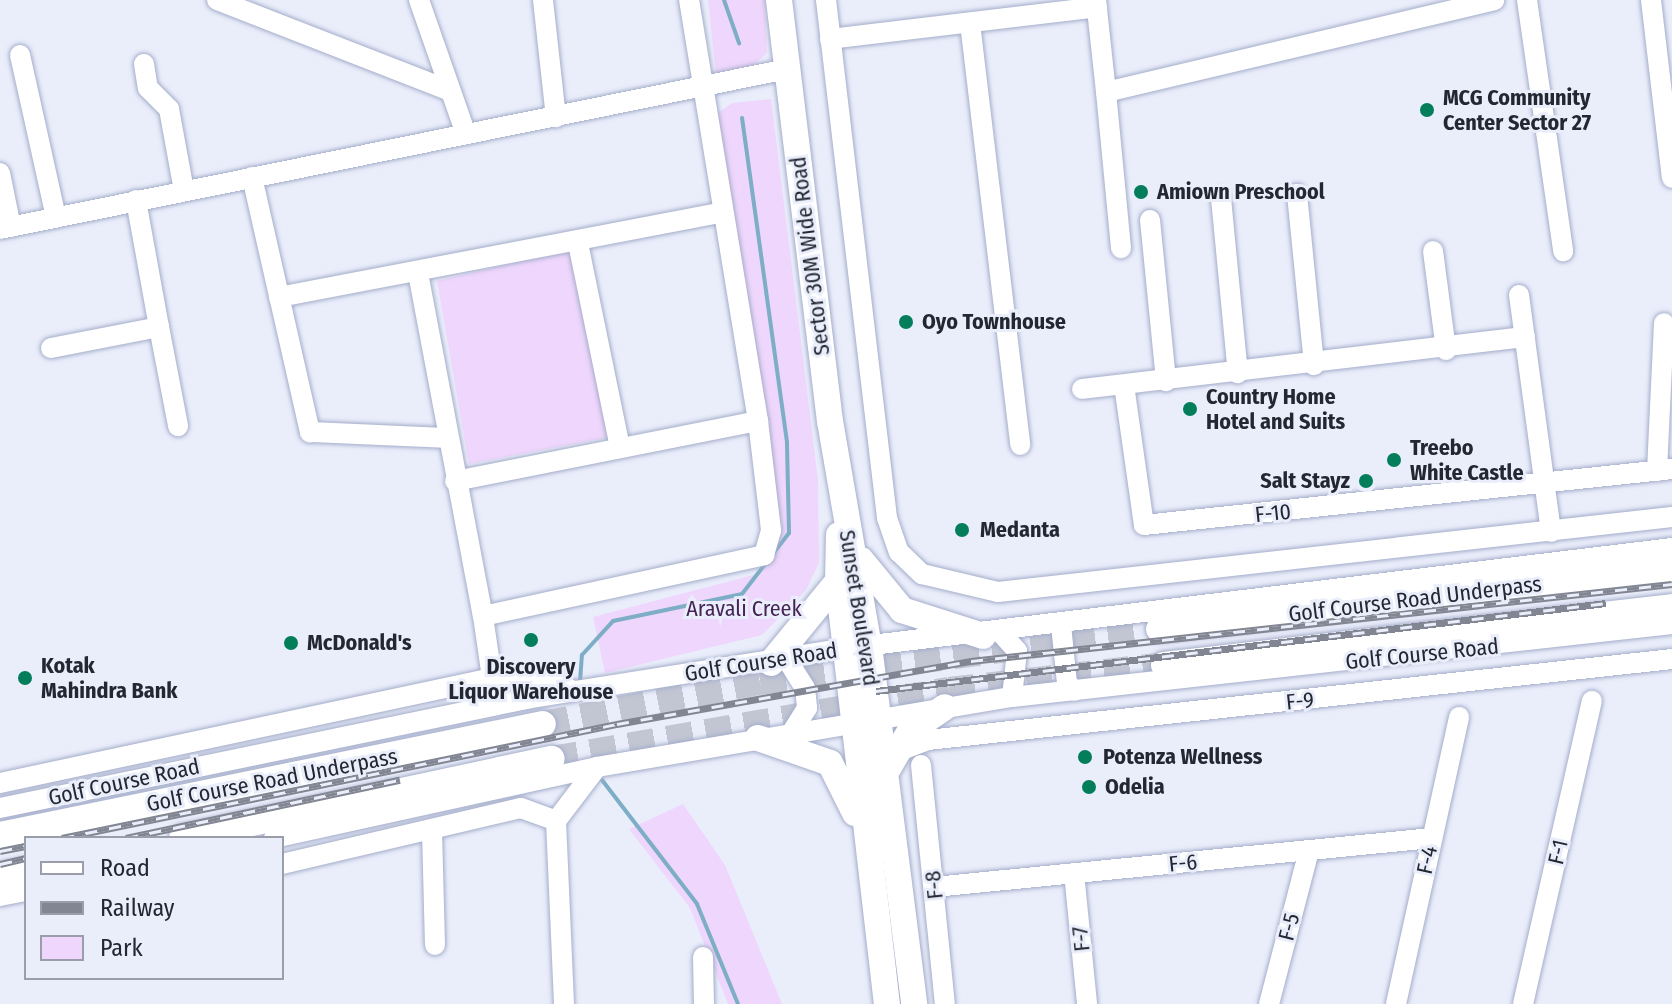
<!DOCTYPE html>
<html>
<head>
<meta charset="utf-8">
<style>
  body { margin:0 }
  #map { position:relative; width:1672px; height:1004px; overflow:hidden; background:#eaeefb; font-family:"Fira Sans Condensed",sans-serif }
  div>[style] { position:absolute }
  .green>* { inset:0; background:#efd6fc }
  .stream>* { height:4px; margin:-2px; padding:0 2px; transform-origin:2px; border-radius:2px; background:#7daec5 }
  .major-tunnel>* { height:26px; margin-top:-13px; transform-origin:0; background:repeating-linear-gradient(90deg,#c2c6d3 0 26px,transparent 0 39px) }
  .roads { filter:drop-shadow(0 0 2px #a4adca) drop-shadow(0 0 2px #a4adca) }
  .minor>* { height:20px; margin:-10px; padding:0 10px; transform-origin:10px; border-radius:10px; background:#fff }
  .major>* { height:26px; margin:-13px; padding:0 13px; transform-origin:13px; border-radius:13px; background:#fff }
  .rail>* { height:7px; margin-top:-3.5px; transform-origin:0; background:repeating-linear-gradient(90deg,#eaeefb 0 12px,#828692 0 24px); box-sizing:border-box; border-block:2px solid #828692 }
  .dots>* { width:22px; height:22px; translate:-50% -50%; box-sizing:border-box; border:4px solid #eaeefb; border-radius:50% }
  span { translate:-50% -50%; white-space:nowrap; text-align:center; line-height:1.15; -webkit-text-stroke:6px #eaeefb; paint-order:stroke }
  .poi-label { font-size:22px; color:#232732; font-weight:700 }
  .left { translate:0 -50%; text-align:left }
  .right { translate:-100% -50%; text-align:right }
  .street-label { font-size:22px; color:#232732 }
  .park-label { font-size:22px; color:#462355 }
  .legend { position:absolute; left:24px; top:836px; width:260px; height:144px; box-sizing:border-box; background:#eaeefb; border:2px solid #9a9eab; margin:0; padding:10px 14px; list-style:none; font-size:24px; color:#232732 }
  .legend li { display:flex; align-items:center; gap:16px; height:40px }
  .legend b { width:40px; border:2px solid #9a9eab }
</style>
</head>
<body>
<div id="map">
  <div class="green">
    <div style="clip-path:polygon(708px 0,765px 0,767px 53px,747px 71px,716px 76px)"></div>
    <div style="clip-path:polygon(771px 99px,818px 480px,819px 563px,806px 590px,762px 635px,605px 673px,593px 617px,757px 574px,782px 526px,715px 115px,732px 103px)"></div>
    <div style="clip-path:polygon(572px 249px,611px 437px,469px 464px,437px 281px)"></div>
    <div style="clip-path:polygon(683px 804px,725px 865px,782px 1004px,728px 1004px,690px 908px,629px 829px)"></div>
  </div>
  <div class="stream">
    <div style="left:724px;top:0;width:46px;rotate:70.8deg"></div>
    <div style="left:580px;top:682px;width:27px;rotate:-86deg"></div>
    <div style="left:582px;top:655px;width:46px;rotate:-47.6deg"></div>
    <div style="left:613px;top:621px;width:132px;rotate:-11.8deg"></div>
    <div style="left:742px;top:594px;width:77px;rotate:-52.4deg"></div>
    <div style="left:789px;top:533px;width:91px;rotate:-91.3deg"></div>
    <div style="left:787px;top:442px;width:327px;rotate:-97.9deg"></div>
    <div style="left:602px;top:780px;width:156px;rotate:52.5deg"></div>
    <div style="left:697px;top:904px;width:108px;rotate:67.7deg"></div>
  </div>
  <div class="major-tunnel">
    <div style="left:543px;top:724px;width:221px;rotate:-11deg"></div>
    <div style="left:760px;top:682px;width:403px;rotate:-7.6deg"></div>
    <div style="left:552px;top:759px;width:403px;rotate:-9.9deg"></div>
    <div style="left:949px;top:690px;width:216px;rotate:-6.6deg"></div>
  </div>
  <div class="roads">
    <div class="minor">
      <div style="left:217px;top:0;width:251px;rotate:21.3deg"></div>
      <div style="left:419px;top:0;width:142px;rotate:70.7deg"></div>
      <div style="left:543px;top:0;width:118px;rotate:83.7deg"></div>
      <div style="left:826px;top:0;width:522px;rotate:83.28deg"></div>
      <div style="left:887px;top:518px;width:36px;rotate:71deg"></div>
      <div style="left:899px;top:552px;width:32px;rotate:44deg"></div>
      <div style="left:922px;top:574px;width:78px;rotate:13.3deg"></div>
      <div style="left:998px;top:592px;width:678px;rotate:-6.35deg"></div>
      <div style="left:1096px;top:0;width:93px;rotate:83.8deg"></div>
      <div style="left:1106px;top:92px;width:399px;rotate:-13.3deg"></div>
      <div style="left:1527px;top:0;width:254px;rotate:81.8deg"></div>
      <div style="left:1651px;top:0;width:179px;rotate:83.3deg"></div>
      <div style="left:970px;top:23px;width:425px;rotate:83.2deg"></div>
      <div style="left:830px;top:39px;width:269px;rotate:-6.8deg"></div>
      <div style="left:20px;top:55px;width:166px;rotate:77.5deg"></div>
      <div style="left:144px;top:64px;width:24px;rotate:81deg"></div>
      <div style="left:148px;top:88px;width:30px;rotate:45deg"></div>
      <div style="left:169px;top:109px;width:83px;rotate:79.6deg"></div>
      <div style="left:1106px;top:92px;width:157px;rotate:84.5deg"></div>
      <div style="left:0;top:173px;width:55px;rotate:78.5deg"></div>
      <div style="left:252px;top:177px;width:262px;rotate:77.2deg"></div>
      <div style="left:310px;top:432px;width:136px;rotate:2.5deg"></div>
      <div style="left:1297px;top:194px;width:172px;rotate:84.3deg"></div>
      <div style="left:1221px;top:198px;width:176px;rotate:84.5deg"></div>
      <div style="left:1150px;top:220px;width:162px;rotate:84.3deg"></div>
      <div style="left:0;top:229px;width:803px;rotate:-11.49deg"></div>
      <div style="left:578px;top:243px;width:208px;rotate:78.4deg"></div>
      <div style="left:1433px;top:251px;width:100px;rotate:82.5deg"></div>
      <div style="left:418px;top:273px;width:349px;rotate:79.3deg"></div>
      <div style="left:483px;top:616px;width:288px;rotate:-12.2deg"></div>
      <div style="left:764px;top:555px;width:26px;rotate:-74deg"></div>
      <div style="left:771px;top:530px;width:110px;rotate:-96.8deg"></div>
      <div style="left:758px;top:421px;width:427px;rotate:-99.3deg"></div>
      <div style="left:1519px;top:295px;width:239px;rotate:82.3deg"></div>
      <div style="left:279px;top:297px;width:448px;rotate:-10.8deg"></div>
      <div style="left:159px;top:327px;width:101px;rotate:79.1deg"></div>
      <div style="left:51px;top:348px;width:110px;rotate:-11deg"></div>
      <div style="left:159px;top:327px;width:129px;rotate:-100.3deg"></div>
      <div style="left:1124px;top:385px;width:141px;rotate:81.9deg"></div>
      <div style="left:1144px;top:525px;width:531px;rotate:-6.05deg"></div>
      <div style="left:1082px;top:389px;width:446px;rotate:-6.7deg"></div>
      <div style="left:1657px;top:471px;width:148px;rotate:-87.3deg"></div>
      <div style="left:455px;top:481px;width:309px;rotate:-11.2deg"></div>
      <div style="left:483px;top:616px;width:63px;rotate:81.7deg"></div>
      <div style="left:1061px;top:625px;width:58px;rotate:84.1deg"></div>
      <div style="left:1067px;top:683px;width:11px;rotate:45deg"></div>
      <div style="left:1001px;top:633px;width:24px;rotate:48deg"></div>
      <div style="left:1017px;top:651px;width:46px;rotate:96.2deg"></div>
      <div style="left:788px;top:661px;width:32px;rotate:58deg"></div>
      <div style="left:805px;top:688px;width:20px;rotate:84deg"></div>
      <div style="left:807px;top:708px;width:31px;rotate:122deg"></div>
      <div style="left:894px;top:753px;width:36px;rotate:-21deg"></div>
      <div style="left:928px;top:740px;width:748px;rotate:-6.21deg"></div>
      <div style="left:921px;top:765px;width:240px;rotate:84.3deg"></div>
      <div style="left:0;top:783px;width:503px;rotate:-12.05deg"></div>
      <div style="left:492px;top:678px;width:58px;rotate:2deg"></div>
      <div style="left:550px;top:680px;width:26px;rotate:25deg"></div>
      <div style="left:0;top:808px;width:542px;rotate:-11.7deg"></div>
      <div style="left:531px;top:698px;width:320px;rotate:-9deg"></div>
      <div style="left:847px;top:648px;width:831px;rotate:-6.91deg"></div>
      <div style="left:432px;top:831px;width:114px;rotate:88.5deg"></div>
      <div style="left:274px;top:838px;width:331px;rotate:-12.4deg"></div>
      <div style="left:597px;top:767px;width:421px;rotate:-9.6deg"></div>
      <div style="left:1012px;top:697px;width:664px;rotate:-6.31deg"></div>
      <div style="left:282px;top:864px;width:245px;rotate:-13.2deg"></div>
      <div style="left:521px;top:808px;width:37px;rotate:20deg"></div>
      <div style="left:1074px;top:873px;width:132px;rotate:84.3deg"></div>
      <div style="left:934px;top:887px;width:500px;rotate:-5.62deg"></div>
      <div style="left:0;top:896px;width:26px;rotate:-11deg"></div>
      <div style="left:703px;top:957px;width:47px;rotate:88.8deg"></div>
      <div style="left:564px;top:1004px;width:183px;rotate:-92.5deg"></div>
      <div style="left:556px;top:821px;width:68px;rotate:-52.8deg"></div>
      <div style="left:1269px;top:1004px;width:159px;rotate:-75.4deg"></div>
      <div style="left:1396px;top:1004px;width:294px;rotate:-77.6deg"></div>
      <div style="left:1523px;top:1004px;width:311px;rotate:-77.2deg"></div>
    </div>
    <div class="major">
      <div style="left:779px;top:0;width:424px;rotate:83.1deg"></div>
      <div style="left:830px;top:421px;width:228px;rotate:80.2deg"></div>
      <div style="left:869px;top:646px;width:361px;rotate:82.8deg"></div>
      <div style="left:839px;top:535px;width:46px;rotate:91.2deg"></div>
      <div style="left:838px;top:581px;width:426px;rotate:83.4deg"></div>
      <div style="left:861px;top:560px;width:65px;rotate:50.6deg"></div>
      <div style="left:902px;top:610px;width:85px;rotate:17.8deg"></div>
      <div style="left:1159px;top:629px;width:516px;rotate:-6.67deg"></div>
      <div style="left:771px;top:663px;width:106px;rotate:-50.7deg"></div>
      <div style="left:1164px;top:665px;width:511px;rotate:-6.51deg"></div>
      <div style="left:758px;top:738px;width:76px;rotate:19.1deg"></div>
      <div style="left:830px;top:763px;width:56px;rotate:63.4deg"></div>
      <div style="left:886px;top:772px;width:48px;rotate:-59.7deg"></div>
      <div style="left:910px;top:731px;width:42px;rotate:-34.4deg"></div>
      <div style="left:0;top:835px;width:554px;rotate:-11.55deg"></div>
      <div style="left:182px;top:838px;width:378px;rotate:-12.1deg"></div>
      <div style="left:0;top:876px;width:26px;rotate:-11deg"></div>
    </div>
  </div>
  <div class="rail">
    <div style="left:876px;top:691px;width:735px;rotate:-6.87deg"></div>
    <div style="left:62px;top:838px;width:567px;rotate:-11.61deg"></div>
    <div style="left:617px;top:724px;width:360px;rotate:-10.1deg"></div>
    <div style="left:971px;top:661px;width:705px;rotate:-6.27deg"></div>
    <div style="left:126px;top:838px;width:280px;rotate:-12deg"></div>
    <div style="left:0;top:851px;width:26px;rotate:-11deg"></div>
    <div style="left:0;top:864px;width:27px;rotate:-13deg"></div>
  </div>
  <div class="dots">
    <div style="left:1427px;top:110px;background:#047d5b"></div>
    <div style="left:1141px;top:192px;background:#047d5b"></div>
    <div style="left:906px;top:322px;background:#047d5b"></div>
    <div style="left:1190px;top:409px;background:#047d5b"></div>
    <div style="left:1394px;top:460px;background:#047d5b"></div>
    <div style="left:1366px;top:481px;background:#047d5b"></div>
    <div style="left:962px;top:530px;background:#047d5b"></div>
    <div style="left:531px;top:640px;background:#047d5b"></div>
    <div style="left:291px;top:643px;background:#047d5b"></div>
    <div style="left:25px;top:678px;background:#047d5b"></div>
    <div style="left:1085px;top:757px;background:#047d5b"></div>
    <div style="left:1089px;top:787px;background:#047d5b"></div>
  </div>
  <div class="poi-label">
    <span class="left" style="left:1443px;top:110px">MCG Community<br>Center Sector 27</span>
    <span class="left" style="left:1157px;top:192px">Amiown Preschool</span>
    <span class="left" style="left:922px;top:322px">Oyo Townhouse</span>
    <span class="left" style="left:1206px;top:409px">Country Home<br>Hotel and Suits</span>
    <span class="left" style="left:1410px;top:460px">Treebo<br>White Castle</span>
    <span class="right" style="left:1350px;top:481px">Salt Stayz</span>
    <span class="left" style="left:980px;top:530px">Medanta</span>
    <span class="left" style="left:307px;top:643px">McDonald's</span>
    <span class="left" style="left:41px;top:678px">Kotak<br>Mahindra Bank</span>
    <span style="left:531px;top:679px">Discovery<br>Liquor Warehouse</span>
    <span class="left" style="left:1103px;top:757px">Potenza Wellness</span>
    <span class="left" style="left:1105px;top:787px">Odelia</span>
  </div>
  <div class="street-label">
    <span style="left:810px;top:256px;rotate:-97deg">Sector 30M Wide Road</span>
    <span style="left:1273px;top:513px;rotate:-6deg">F-10</span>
    <span style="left:1415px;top:599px;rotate:-7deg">Golf Course Road Underpass</span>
    <span style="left:859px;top:608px;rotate:81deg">Sunset Boulevard</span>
    <span style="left:1422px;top:654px;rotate:-6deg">Golf Course Road</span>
    <span style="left:761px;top:662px;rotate:-9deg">Golf Course Road</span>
    <span style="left:1300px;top:701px;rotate:-6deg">F-9</span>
    <span style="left:272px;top:780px;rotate:-11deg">Golf Course Road Underpass</span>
    <span style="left:124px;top:782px;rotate:-12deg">Golf Course Road</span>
    <span style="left:1558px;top:852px;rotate:-77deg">F-1</span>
    <span style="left:1427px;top:860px;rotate:-78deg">F-4</span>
    <span style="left:1183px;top:863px;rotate:-6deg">F-6</span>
    <span style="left:934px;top:885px;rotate:-96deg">F-8</span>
    <span style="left:1289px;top:927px;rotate:-76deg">F-5</span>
    <span style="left:1081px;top:939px;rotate:-96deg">F-7</span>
  </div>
  <div class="park-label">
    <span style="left:744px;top:609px">Aravali Creek</span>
  </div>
  <ul class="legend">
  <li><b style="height:10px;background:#fff"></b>Road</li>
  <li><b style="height:10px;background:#828692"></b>Railway</li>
  <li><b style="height:22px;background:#efd6fc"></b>Park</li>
  </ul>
</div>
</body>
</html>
